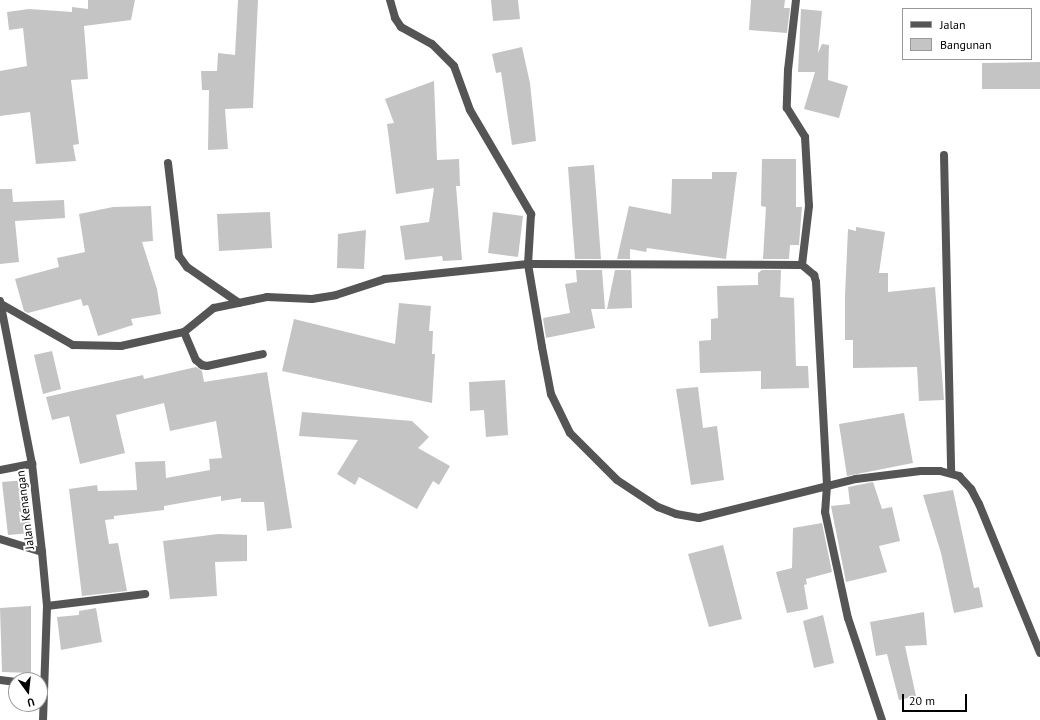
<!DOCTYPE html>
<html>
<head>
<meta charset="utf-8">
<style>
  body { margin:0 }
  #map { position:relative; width:1040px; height:720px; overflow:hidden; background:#fff; font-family:"PT Sans",sans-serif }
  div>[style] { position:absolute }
  .building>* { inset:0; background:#c4c4c4 }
  .service>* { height:8px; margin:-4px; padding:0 4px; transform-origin:4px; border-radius:4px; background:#555 }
  .minor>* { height:8px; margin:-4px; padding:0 4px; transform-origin:4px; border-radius:4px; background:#555 }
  span { translate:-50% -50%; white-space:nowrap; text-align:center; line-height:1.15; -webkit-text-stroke:4px #fff; paint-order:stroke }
  .street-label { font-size:12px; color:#000 }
  .legend { position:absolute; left:902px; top:8px; width:130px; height:52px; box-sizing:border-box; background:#fff; border:1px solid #999; margin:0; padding:5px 7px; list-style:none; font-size:12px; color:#000 }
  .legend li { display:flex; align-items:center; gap:8px; height:20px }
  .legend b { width:20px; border:1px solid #999 }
  .north { position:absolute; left:8px; top:672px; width:40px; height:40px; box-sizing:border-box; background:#fff; border:1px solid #999; border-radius:50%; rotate:165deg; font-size:11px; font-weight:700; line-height:16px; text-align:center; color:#000 }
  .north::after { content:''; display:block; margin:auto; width:14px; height:18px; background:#000; clip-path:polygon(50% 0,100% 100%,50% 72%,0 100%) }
  .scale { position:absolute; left:902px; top:694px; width:65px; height:18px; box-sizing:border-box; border:2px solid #000; border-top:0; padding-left:5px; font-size:12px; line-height:14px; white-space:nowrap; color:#000; -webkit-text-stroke:3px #fff; paint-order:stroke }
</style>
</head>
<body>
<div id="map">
  <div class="building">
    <div style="clip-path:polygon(88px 0,135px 0,131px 20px,84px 26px,88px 79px,71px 80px,79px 144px,73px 145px,76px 161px,36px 164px,30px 112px,0 116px,0 71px,27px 66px,23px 28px,9px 30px,7px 12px,29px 9px,72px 12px,72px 7px,88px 9px)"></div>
    <div style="clip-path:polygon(238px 0,258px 0,253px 108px,225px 109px,228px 149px,208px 150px,209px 90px,202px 90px,201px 71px,217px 71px,218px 53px,235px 55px)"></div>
    <div style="clip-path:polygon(491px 0,518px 0,520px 19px,493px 21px)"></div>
    <div style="clip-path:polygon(751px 0,785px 0,784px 8px,790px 8px,787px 33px,749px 30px)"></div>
    <div style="clip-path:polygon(801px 9px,822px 11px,818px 53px,822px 44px,829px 45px,828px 80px,848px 86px,839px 118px,804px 109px,815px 72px,798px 72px)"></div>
    <div style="clip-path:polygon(522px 47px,530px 83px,536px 141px,512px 145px,501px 72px,496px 73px,492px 54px)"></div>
    <div style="clip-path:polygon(1040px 62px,1040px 89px,982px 89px,982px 63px)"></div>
    <div style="clip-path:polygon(434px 81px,437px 160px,459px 159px,460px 186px,456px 186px,462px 260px,443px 261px,442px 256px,405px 260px,400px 226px,429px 222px,434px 188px,396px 194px,387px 124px,394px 123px,385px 99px)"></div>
    <div style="clip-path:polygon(762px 159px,796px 159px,796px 207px,802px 207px,799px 245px,790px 245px,789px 259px,763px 259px,766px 207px,761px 206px)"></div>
    <div style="clip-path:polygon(594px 165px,601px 259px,575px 259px,568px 167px)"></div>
    <div style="clip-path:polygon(712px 172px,737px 172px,726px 259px,647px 248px,646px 252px,630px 249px,630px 259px,617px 259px,629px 206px,671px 214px,672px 179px,712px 179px)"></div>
    <div style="clip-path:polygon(0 189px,12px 189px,13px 202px,64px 200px,65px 218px,15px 221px,19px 262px,0 264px)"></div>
    <div style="clip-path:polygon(151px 206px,153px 241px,142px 242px,157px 289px,161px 314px,131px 319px,133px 325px,98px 336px,88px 305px,83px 306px,81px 299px,28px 313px,24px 311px,15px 279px,59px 267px,57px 258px,85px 252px,79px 214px,113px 207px)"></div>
    <div style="clip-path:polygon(270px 212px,272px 248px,219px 251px,217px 214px)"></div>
    <div style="clip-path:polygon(493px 212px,523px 216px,518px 257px,488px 253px)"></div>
    <div style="clip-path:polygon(856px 227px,885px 232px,879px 273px,888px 273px,888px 292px,935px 287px,944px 400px,919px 401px,917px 367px,853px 368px,853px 340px,845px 340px,845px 296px,848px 229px,856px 231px)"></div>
    <div style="clip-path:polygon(366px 230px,364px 269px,337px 268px,338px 234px)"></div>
    <div style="clip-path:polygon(576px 270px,602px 270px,605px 309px,591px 309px,595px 328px,546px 338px,543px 318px,570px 313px,565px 284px,577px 282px)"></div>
    <div style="clip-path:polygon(615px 270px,631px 270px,632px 308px,607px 309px)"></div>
    <div style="clip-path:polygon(762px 270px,781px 270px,780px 297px,794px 298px,796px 366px,808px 366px,809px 388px,761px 389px,761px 371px,700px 373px,699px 341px,711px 340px,711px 319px,718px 318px,717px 286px,758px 285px,758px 273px)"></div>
    <div style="clip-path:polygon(399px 303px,431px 306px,429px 331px,433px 331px,432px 354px,435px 354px,432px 403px,282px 371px,294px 319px,395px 344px)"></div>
    <div style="clip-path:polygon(52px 351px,61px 389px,43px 394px,34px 355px)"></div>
    <div style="clip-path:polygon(196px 367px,202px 371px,204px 382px,267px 372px,292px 528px,267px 531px,264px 502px,241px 502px,241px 498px,221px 501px,221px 496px,164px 506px,164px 510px,114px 516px,114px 519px,105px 520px,109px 544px,118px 543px,127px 591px,82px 596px,69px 489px,97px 485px,98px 491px,137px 490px,135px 462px,165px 461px,166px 478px,210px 470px,209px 459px,222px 458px,216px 421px,170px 431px,164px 403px,116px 415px,125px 453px,80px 464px,69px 416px,52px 420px,46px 397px,143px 375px,144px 379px)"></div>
    <div style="clip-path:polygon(505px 380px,508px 435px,486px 437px,484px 410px,470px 411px,469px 382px)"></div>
    <div style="clip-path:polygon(698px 387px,703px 428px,717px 426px,724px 480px,691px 485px,676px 389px)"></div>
    <div style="clip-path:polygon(302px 412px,412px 421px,429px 437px,418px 448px,450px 466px,439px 485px,433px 481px,417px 509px,359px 477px,355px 485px,337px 474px,358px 440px,299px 436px)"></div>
    <div style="clip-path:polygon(904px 413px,913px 463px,847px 476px,839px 424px)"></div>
    <div style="clip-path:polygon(25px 480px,31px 533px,8px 535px,2px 482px)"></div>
    <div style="clip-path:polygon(873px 482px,882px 509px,892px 507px,900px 541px,879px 546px,887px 572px,846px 582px,831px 506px,850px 504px,848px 487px)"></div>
    <div style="clip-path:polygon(953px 490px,974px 588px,979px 587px,983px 607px,954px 613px,941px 553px,923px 495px)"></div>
    <div style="clip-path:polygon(822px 523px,832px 572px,806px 579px,807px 584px,804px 585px,808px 609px,787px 613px,776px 572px,792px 568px,793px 528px)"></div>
    <div style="clip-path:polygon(218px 534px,247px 535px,247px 561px,215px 562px,217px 596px,170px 599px,163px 541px)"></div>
    <div style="clip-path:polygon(723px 545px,742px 619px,709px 627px,688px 554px)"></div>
    <div style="clip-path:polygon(31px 606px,31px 673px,2px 672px,0 608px)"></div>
    <div style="clip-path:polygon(96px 608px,102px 642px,61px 650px,57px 617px,79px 615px,79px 611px)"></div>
    <div style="clip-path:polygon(924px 612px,927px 645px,905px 646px,916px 696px,899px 700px,887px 654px,876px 656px,870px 622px)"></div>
    <div style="clip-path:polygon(823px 615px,834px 663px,814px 668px,803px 621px)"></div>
  </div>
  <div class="service">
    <div style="left:944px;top:155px;width:318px;rotate:88.7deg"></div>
  </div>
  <div class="minor">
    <div style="left:390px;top:0;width:19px;rotate:74deg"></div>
    <div style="left:395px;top:18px;width:11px;rotate:56deg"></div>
    <div style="left:401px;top:27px;width:35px;rotate:29deg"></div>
    <div style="left:432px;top:44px;width:31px;rotate:45deg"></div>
    <div style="left:454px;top:66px;width:47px;rotate:70deg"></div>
    <div style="left:470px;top:110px;width:121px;rotate:59.6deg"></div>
    <div style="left:531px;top:214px;width:50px;rotate:93.4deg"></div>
    <div style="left:528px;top:264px;width:84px;rotate:80.4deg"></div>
    <div style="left:542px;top:347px;width:48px;rotate:79.2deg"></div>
    <div style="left:551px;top:394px;width:43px;rotate:64deg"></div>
    <div style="left:570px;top:433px;width:66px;rotate:45deg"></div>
    <div style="left:617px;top:480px;width:49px;rotate:33.4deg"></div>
    <div style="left:658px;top:507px;width:19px;rotate:21deg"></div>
    <div style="left:676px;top:514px;width:23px;rotate:10deg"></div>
    <div style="left:699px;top:518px;width:162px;rotate:-14deg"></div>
    <div style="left:856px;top:479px;width:65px;rotate:-7deg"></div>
    <div style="left:921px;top:471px;width:19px"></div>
    <div style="left:940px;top:471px;width:20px;rotate:15deg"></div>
    <div style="left:959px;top:476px;width:18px;rotate:47deg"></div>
    <div style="left:971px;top:489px;width:17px;rotate:62deg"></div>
    <div style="left:979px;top:504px;width:161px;rotate:67.7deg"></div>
    <div style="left:796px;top:0;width:70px;rotate:96.5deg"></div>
    <div style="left:788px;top:70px;width:38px;rotate:92deg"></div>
    <div style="left:787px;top:108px;width:34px;rotate:58deg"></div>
    <div style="left:805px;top:137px;width:69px;rotate:86.7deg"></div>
    <div style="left:809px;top:206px;width:59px;rotate:96.8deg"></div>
    <div style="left:168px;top:163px;width:94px;rotate:83.3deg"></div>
    <div style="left:179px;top:256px;width:14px;rotate:54deg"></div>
    <div style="left:187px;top:267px;width:63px;rotate:34.7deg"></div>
    <div style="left:0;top:301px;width:166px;rotate:78.9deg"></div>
    <div style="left:32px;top:464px;width:89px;rotate:83.5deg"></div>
    <div style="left:42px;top:552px;width:54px;rotate:84.7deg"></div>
    <div style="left:47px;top:606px;width:114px;rotate:92deg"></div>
    <div style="left:1px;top:304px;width:83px;rotate:29.7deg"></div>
    <div style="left:73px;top:345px;width:48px;rotate:1.2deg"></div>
    <div style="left:121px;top:346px;width:65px;rotate:-12.5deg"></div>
    <div style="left:184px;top:332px;width:38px;rotate:-39deg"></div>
    <div style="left:214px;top:308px;width:54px;rotate:-11.7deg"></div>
    <div style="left:267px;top:297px;width:45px;rotate:2.5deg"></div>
    <div style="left:312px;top:299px;width:24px;rotate:-9deg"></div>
    <div style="left:336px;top:295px;width:52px;rotate:-18.1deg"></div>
    <div style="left:385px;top:279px;width:144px;rotate:-6deg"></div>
    <div style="left:528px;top:264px;width:274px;rotate:0.2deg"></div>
    <div style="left:802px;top:265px;width:16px;rotate:40deg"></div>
    <div style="left:814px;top:275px;width:7px;rotate:74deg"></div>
    <div style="left:816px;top:282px;width:203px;rotate:86.9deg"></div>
    <div style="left:827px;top:485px;width:27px;rotate:94deg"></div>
    <div style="left:825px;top:512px;width:108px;rotate:77.8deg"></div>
    <div style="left:848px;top:618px;width:108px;rotate:71.6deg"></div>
    <div style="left:184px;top:332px;width:30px;rotate:67deg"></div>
    <div style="left:196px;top:360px;width:8px;rotate:40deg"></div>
    <div style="left:202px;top:365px;width:5px;rotate:11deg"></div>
    <div style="left:207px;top:366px;width:57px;rotate:-12.1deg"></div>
    <div style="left:0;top:470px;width:33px;rotate:-11deg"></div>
    <div style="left:0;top:539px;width:44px;rotate:17.2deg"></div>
    <div style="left:47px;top:606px;width:99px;rotate:-7deg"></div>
    <div style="left:0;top:680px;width:16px;rotate:7deg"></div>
  </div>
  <div class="street-label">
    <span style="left:25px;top:510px;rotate:-97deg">Jalan Kenangan</span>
  </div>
  <ul class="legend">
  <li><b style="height:5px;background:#555"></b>Jalan</li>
  <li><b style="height:11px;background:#c4c4c4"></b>Bangunan</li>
  </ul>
  <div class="north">U</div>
  <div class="scale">20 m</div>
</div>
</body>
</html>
